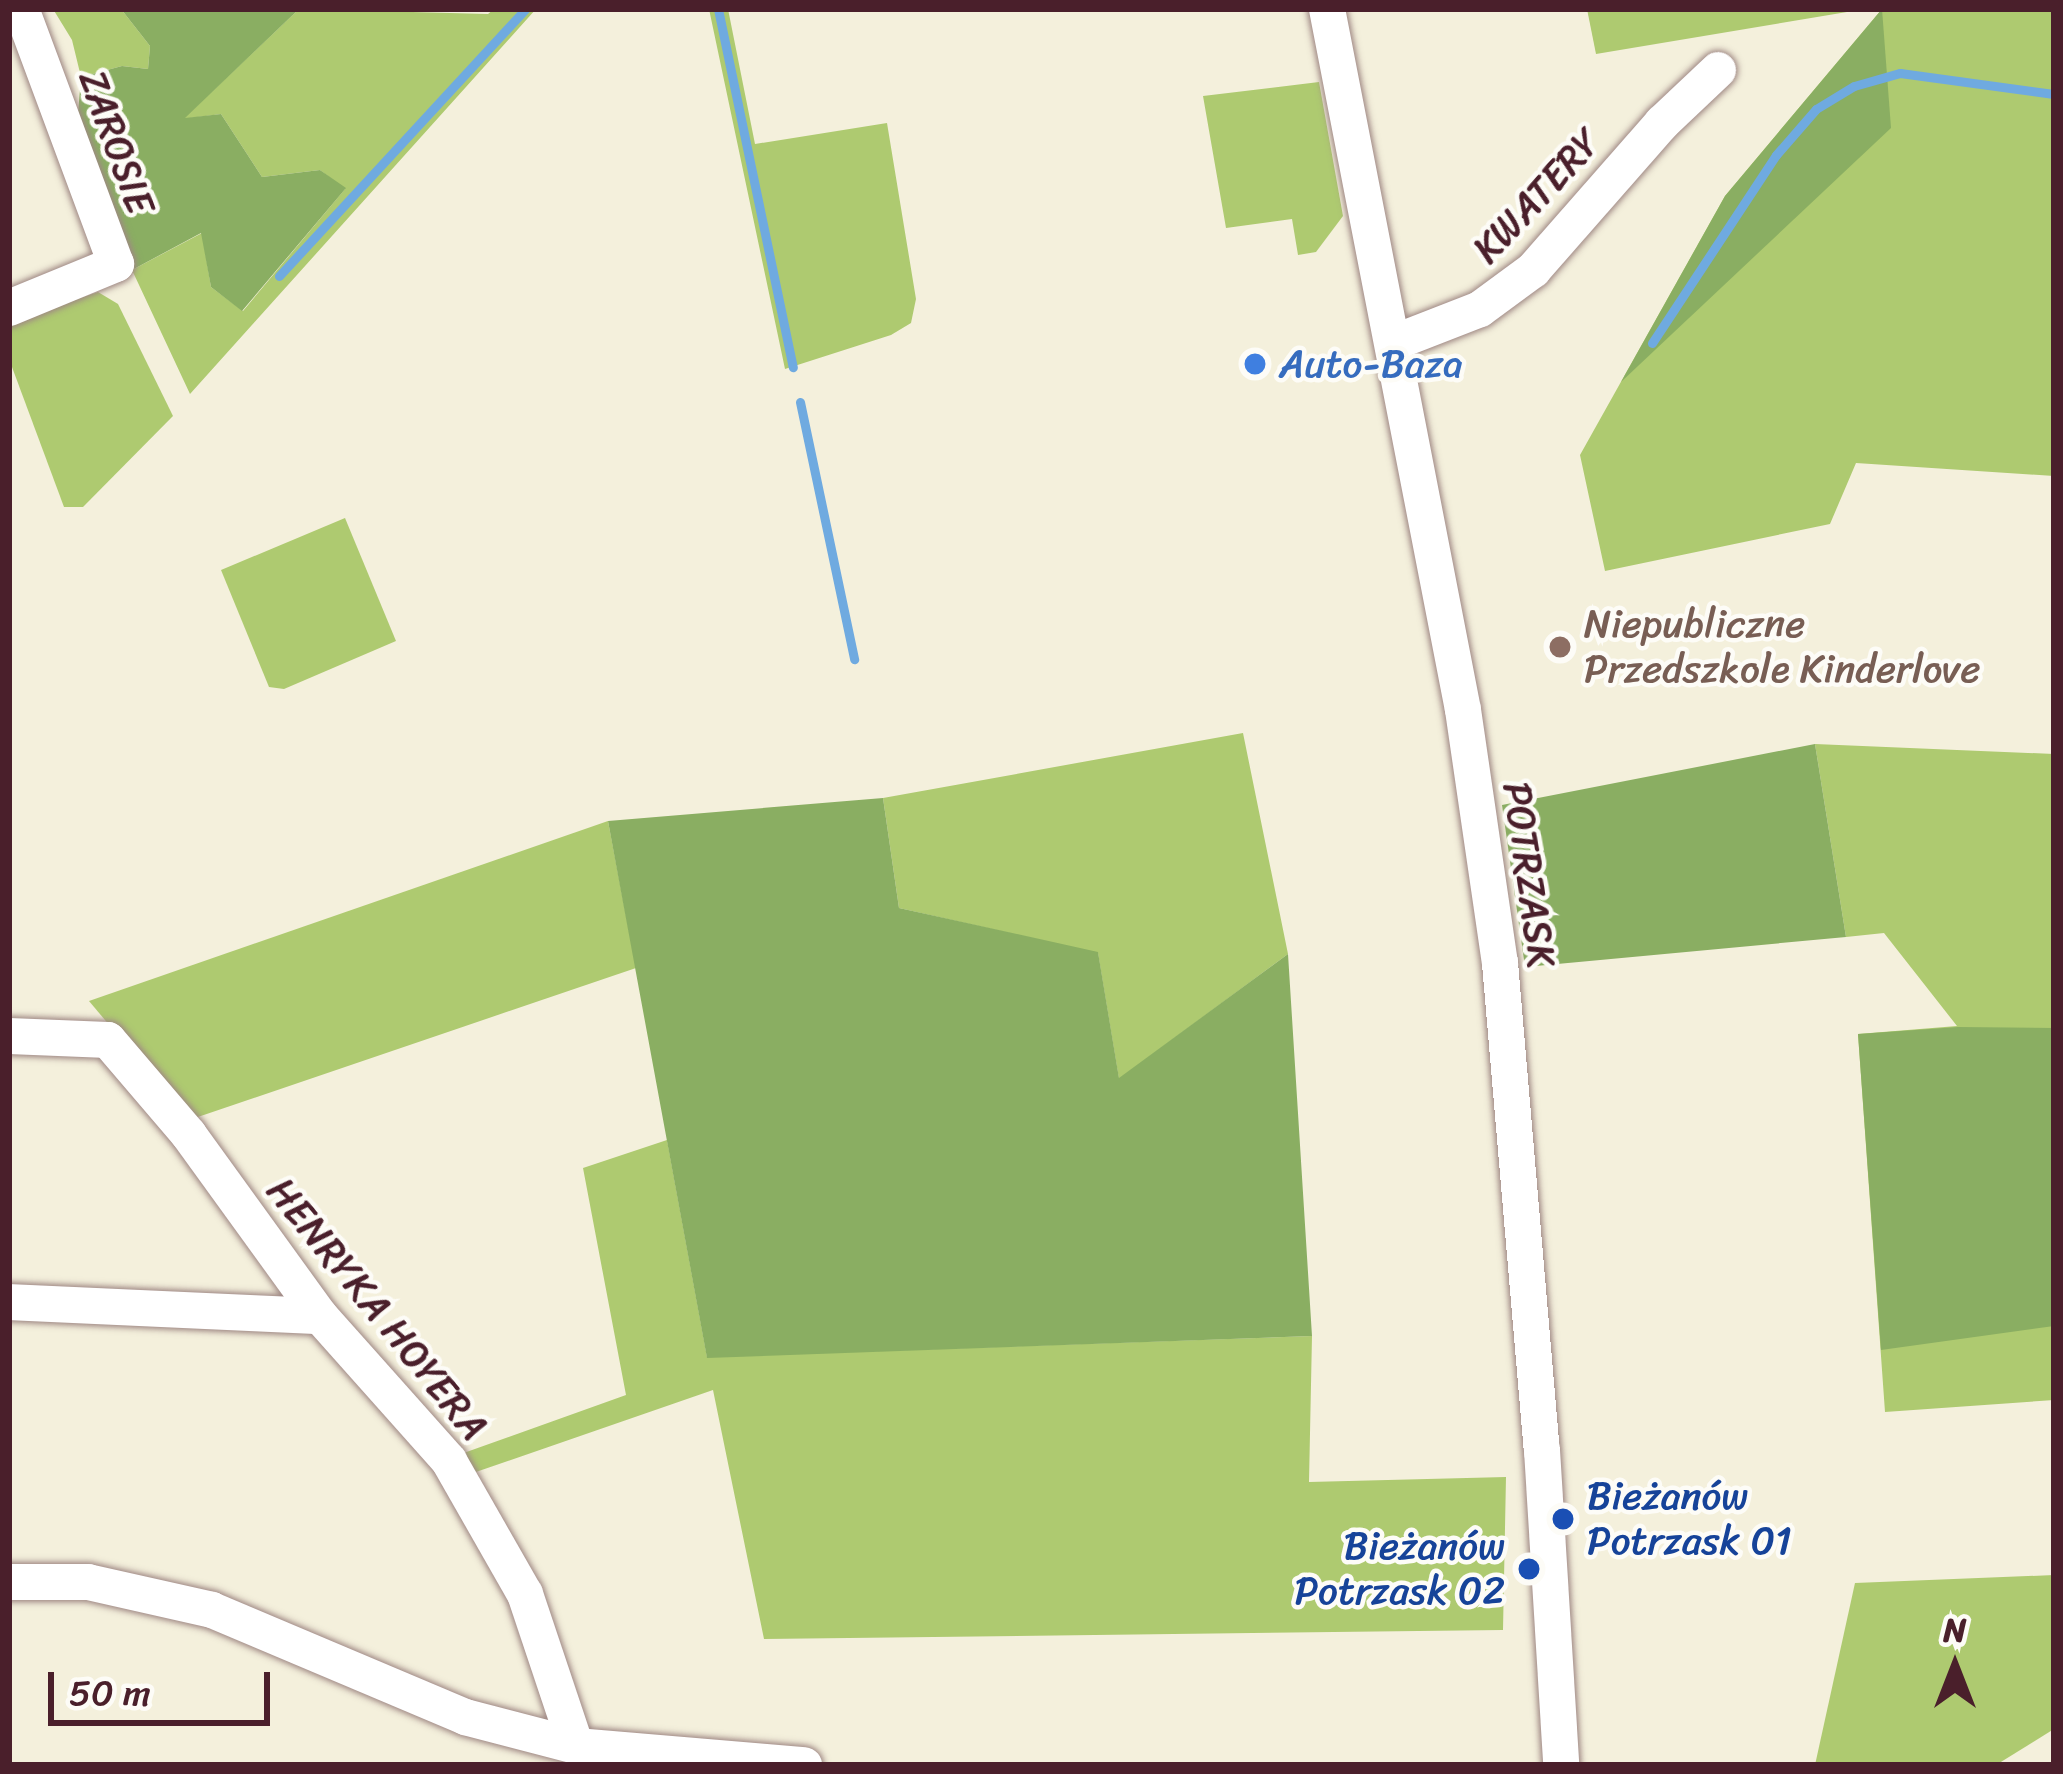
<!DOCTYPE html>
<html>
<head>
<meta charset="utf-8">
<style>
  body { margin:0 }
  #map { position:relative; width:2063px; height:1774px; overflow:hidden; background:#f4f0dc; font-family:Sriracha,sans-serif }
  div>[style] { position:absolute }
  .green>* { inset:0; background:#aeca70 }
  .forest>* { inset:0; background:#8aae62 }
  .stream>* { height:9px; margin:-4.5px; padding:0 4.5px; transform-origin:4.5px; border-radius:4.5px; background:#6faae0 }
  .roads { filter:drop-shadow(0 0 3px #9f8884) drop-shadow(0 0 3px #9f8884) }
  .minor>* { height:36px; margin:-18px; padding:0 18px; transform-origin:18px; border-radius:18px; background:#fff }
  .dots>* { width:33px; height:33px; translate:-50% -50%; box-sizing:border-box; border:6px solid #fdfcf7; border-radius:50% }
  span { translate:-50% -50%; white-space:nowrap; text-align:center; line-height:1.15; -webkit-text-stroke:9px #fdfcf7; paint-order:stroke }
  .street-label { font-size:39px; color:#4a1f2b }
  .shop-label { font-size:39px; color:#366cbe }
  .left { translate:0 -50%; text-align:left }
  .education-label { font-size:39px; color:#785e54 }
  .transit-label { font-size:39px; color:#164399 }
  .right { translate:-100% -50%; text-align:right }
  .frame { position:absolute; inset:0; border:12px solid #4a1f2b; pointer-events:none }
  .north { position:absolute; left:1895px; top:1606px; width:120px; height:120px; -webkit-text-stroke:9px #fdfcf7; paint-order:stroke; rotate:0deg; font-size:33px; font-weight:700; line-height:48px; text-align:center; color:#4a1f2b }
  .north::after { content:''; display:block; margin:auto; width:42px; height:54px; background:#4a1f2b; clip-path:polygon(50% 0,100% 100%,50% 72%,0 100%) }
  .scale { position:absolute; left:48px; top:1672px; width:222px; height:54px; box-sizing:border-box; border:6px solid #4a1f2b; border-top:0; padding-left:15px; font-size:36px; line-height:42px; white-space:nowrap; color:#4a1f2b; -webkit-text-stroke:9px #fdfcf7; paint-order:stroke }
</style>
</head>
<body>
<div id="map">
  <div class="green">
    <div style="clip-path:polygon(53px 9px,121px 9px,150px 46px,148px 69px,122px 66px,81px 77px,72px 40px)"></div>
    <div style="clip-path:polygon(299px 9px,488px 14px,494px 9px,536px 9px,190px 394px,132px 270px,202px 233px,211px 287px,243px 311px,345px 189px,320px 170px,262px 177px,221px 114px,183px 119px)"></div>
    <div style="clip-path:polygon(709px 9px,728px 9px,755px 144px,887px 123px,916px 299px,911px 323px,891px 335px,785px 369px)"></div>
    <div style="clip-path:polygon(1587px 9px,1865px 9px,1596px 54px)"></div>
    <div style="clip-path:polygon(1882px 9px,2054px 9px,2054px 476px,1856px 463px,1830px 524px,1605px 571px,1580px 455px,1725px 196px)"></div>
    <div style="clip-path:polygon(1319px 82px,1343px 216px,1316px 252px,1298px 255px,1292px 219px,1226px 228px,1203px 96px)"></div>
    <div style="clip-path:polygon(98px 292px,118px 304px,173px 416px,83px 507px,64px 507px,9px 359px,9px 322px)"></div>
    <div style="clip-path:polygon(345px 518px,396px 641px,284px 689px,269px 687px,221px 570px)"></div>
    <div style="clip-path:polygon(1243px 733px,1288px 954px,1119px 1079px,1098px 953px,899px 908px,883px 798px)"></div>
    <div style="clip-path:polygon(1815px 744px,2054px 754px,2054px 1400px,1885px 1412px,1858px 1034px,1957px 1026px,1884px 933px,1846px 937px)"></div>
    <div style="clip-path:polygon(608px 821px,636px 968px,189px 1120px,89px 1001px)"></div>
    <div style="clip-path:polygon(667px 1140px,707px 1357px,1312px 1336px,1309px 1482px,1506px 1477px,1503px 1630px,764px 1639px,713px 1390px,473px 1473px,458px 1455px,626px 1395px,583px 1168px)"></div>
    <div style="clip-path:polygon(2054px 1575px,2054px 1729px,1996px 1765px,1815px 1765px,1855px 1583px)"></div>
  </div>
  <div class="forest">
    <div style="clip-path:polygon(121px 9px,299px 9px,185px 118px,221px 114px,262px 177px,320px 170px,346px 188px,242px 311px,211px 287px,201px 233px,132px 270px,77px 126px,81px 77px,122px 66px,148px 69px,150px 46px)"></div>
    <div style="clip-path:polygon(1882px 9px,1891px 128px,1621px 382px,1725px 196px)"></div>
    <div style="clip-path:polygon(1815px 744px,1846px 937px,1525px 967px,1502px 805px)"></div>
    <div style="clip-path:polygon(883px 798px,899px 908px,1098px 952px,1119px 1078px,1288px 954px,1312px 1336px,707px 1358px,608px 821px)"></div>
    <div style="clip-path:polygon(1958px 1027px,2054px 1028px,2054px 1326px,1881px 1350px,1858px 1034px)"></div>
  </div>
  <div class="stream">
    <div style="left:718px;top:9px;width:366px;rotate:78.2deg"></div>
    <div style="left:279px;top:276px;width:363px;rotate:-47.3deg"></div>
    <div style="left:1652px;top:343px;width:225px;rotate:-56.6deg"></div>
    <div style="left:1776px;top:155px;width:61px;rotate:-49deg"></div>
    <div style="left:1816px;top:109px;width:44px;rotate:-31.2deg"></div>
    <div style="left:1854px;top:86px;width:48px;rotate:-15.8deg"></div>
    <div style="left:1900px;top:73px;width:155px;rotate:7.8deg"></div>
    <div style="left:800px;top:402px;width:263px;rotate:78.1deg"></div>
  </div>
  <div class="roads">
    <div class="minor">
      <div style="left:1327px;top:9px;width:714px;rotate:79.02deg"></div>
      <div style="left:1463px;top:710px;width:256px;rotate:81.7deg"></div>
      <div style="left:1500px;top:963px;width:489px;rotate:85.1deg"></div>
      <div style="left:1542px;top:1450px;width:316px;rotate:86.5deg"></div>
      <div style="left:9px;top:308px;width:116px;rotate:-22.4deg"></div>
      <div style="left:116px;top:264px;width:272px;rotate:-110.4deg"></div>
      <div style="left:1393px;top:343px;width:93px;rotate:-21.3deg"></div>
      <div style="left:1480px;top:309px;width:66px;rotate:-36.3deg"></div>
      <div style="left:1533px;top:270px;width:196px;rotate:-48.7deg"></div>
      <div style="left:1662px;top:123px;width:77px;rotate:-43.4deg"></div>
      <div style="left:9px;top:1036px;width:99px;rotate:2.3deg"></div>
      <div style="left:108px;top:1040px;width:125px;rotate:49.5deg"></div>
      <div style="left:189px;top:1135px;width:223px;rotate:54.1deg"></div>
      <div style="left:320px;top:1316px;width:194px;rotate:48.3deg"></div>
      <div style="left:449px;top:1461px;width:153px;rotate:60.3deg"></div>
      <div style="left:525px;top:1594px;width:160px;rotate:71.5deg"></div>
      <div style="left:9px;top:1302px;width:311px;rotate:2.6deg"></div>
      <div style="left:9px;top:1582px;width:79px"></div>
      <div style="left:88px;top:1582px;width:127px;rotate:12.7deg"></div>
      <div style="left:212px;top:1610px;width:275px;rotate:22.9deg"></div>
      <div style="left:465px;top:1717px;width:115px;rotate:14.6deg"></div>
      <div style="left:576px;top:1746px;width:229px;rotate:4.8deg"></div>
    </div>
  </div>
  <div class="dots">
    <div style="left:1255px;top:364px;background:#3f7fe0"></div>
    <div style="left:1560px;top:647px;background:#8d6e63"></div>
    <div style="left:1563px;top:1519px;background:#1a4fb4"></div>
    <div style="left:1529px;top:1569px;background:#1a4fb4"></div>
  </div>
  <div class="street-label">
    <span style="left:116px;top:142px;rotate:70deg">ZAROSIE</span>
    <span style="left:1537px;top:196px;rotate:-47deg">KWATERY</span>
    <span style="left:1529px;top:875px;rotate:82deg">POTRZASK</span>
    <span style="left:377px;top:1309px;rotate:51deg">HENRYKA HOYERA</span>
  </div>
  <div class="shop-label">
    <span class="left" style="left:1279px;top:364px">Auto-Baza</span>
  </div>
  <div class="education-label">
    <span class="left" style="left:1584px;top:647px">Niepubliczne<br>Przedszkole Kinderlove</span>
  </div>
  <div class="transit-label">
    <span class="left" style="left:1587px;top:1519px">Bieżanów<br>Potrzask 01</span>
    <span class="right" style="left:1505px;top:1569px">Bieżanów<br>Potrzask 02</span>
  </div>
  <div class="frame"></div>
  <div class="north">N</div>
  <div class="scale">50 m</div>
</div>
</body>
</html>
